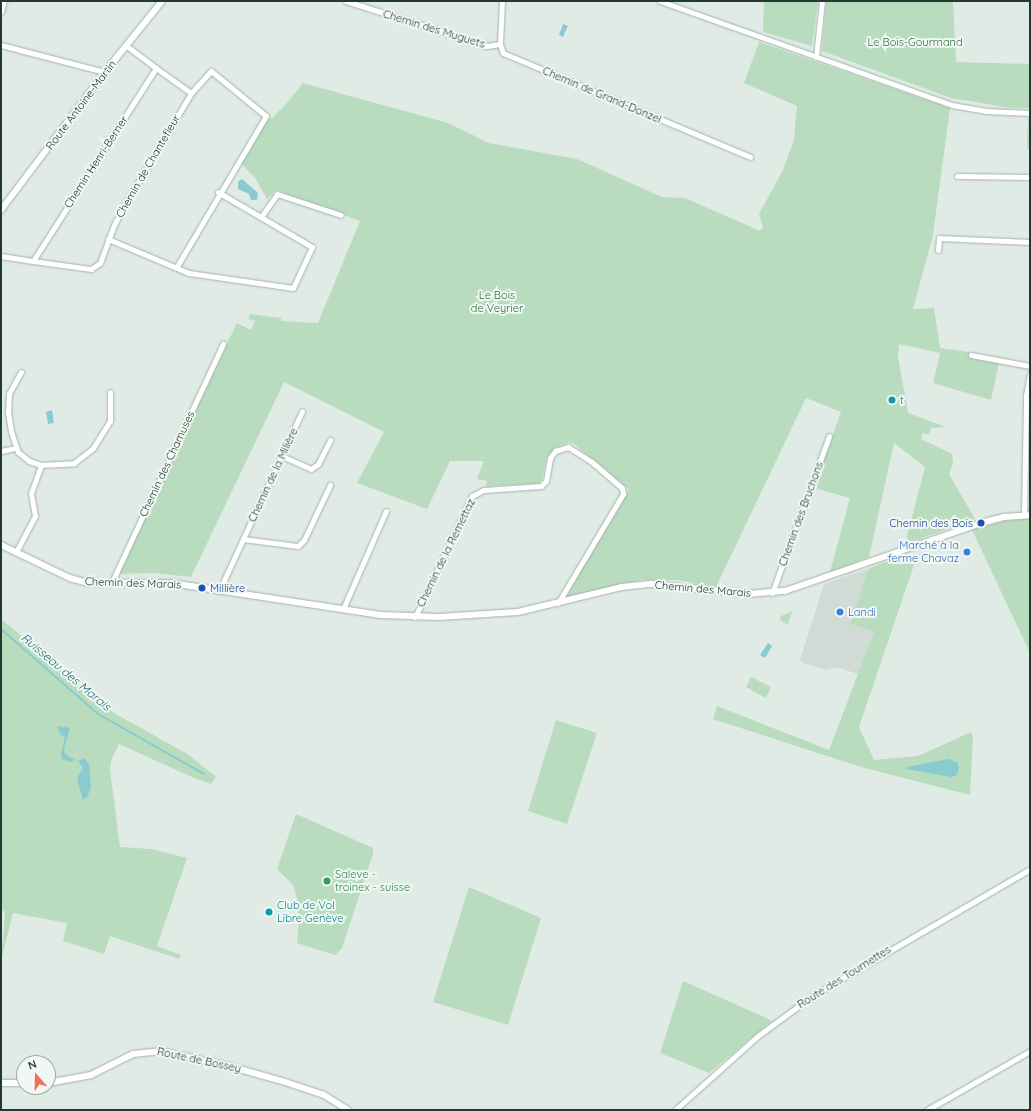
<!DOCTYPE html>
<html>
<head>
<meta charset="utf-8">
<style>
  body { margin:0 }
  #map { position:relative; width:1031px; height:1111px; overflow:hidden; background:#e0ebe5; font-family:Quicksand,sans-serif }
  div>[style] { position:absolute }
  .built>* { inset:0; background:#cfdbd4 }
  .green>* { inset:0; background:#b9dcbf }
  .water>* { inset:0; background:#89cbcf }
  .stream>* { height:2px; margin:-1px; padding:0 1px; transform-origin:1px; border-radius:1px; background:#89cbcf }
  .roads { filter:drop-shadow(0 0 1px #a3b3ac) drop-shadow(0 0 1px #a3b3ac) }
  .minor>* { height:5px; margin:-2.5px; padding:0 2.5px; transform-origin:2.5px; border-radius:2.5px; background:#fff }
  .tertiary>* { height:6px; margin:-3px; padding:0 3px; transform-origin:3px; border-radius:3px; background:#fff }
  .dots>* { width:11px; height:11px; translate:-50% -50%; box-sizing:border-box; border:2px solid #f1f8f3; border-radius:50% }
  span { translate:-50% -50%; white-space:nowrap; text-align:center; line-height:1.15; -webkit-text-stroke:4px #f1f8f3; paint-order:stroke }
  .street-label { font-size:11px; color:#213b32 }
  .park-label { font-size:11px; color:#2c7140 }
  .culture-label { font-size:11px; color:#0d838f }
  .left { translate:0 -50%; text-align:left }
  .transit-label { font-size:11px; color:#164399 }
  .right { translate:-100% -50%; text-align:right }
  .shop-label { font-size:11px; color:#366cbe }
  .leisure-label { font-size:11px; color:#27864d }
  .water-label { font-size:12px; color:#1d6f75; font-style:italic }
  .frame { position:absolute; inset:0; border:2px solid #213b32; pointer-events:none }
  .north { position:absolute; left:16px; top:1055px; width:40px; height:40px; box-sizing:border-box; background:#f1f8f3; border:1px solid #9eaca6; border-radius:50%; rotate:340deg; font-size:11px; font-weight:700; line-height:16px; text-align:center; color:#213b32 }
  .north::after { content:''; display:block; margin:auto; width:14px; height:18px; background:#ef705a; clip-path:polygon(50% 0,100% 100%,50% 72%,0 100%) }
</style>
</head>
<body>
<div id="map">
  <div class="built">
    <div style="clip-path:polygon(868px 569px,850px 624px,874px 632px,858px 674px,837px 667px,826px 670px,803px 663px,800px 660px,824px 584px)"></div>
  </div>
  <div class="green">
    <div style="clip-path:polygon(764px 1px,818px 1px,812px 46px,763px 32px)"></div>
    <div style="clip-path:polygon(826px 1px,953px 1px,956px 62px,1030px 64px,1030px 108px,1011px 108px,951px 98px,822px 51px)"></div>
    <div style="clip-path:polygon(759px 42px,950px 108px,933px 235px,913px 309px,934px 308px,940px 348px,969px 352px,969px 356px,999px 363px,991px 400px,933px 383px,940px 353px,899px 344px,898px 357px,908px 413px,946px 427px,931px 428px,929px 435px,923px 433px,921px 439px,952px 454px,953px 464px,949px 474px,975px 519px,905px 544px,925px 467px,894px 443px,869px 557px,830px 572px,850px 498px,814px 488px,841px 412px,806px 398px,716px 587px,677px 580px,641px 580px,566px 598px,568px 590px,629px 490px,574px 444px,569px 442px,556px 447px,546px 459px,542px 480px,537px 484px,486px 486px,487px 481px,477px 479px,484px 461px,450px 461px,427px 509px,357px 483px,384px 432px,284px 382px,191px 577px,154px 573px,116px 574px,237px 323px,251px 330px,255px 321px,248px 319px,250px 314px,281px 318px,281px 321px,318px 323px,360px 221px,276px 190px,267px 199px,255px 178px,240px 162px,268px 118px,271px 119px,286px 104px,303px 83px,448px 123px,489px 143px,577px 159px,662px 197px,685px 198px,760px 231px,763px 227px,759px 214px,783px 170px,794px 140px,797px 106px,744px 83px)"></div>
    <div style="clip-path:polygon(1028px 118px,1030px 118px,1030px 149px,1027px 149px)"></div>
    <div style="clip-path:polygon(1011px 519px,1030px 519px,1030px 653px,972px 530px)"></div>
    <div style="clip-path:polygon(903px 555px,914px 565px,859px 727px,874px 760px,918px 756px,971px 732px,973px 737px,970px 795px,861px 767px,713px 719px,717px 706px,829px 750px,874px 632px,850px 624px,868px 569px)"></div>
    <div style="clip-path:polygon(792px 611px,788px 625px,780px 620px,781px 616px)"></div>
    <div style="clip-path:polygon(1px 619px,114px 713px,189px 755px,216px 777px,211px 784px,194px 778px,119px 744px,111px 761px,110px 769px,120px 847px,151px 849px,187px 858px,157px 946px,181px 955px,179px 959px,110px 936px,104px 954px,63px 941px,67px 923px,13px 913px,1px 961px,5px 912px,1px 910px)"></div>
    <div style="clip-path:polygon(751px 677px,771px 687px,766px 698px,746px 687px)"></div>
    <div style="clip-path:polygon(556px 720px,597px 733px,567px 824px,528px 811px)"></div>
    <div style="clip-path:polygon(296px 814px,373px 848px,373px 854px,342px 948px,335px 955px,297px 943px,299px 920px,297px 898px,293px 885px,277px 869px)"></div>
    <div style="clip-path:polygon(469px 887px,541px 918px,508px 1025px,433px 1002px)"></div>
    <div style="clip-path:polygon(683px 981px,762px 1016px,772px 1021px,709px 1073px,660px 1053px)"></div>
  </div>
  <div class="water">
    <div style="clip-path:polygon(563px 24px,568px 26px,563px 37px,559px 35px)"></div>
    <div style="clip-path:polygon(242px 179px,258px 193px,257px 200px,251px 200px,249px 194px,238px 189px,238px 182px)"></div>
    <div style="clip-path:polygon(52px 410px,54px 423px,48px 424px,46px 412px)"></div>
    <div style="clip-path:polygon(768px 643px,772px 646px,765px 658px,760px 655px)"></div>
    <div style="clip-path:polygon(57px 726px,70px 728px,64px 749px,65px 754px,75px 760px,70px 762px,62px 759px,61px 754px,65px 737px,61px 735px)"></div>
    <div style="clip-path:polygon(84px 758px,89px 764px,91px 788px,87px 797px,83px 800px,77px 778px,83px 768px,78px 761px)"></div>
    <div style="clip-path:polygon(948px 759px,957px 762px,959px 767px,957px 775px,951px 777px,906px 769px,907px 767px)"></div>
  </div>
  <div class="stream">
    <div style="left:1px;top:629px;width:129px;rotate:41.2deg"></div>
    <div style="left:98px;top:714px;width:122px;rotate:29.5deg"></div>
  </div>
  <div class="roads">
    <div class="minor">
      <div style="left:346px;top:1px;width:148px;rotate:17.7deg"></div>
      <div style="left:487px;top:46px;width:13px;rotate:-9deg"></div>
      <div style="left:502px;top:1px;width:43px;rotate:92.7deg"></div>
      <div style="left:500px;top:44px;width:9px;rotate:72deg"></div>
      <div style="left:503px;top:53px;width:268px;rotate:22.8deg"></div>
      <div style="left:660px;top:1px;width:310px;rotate:19.6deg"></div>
      <div style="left:952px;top:105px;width:35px;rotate:10deg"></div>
      <div style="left:986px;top:111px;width:44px;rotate:2.6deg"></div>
      <div style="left:1px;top:45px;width:107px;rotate:14.6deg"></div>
      <div style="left:816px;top:57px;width:56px;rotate:-83.9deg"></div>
      <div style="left:957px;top:176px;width:73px;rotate:0.8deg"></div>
      <div style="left:261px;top:217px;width:28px;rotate:-55deg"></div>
      <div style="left:277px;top:194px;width:67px;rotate:18.2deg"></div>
      <div style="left:108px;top:239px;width:88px;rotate:22.8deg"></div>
      <div style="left:189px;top:273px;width:105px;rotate:8.2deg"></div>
      <div style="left:293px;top:288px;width:45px;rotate:-65.1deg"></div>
      <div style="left:312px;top:247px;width:109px;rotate:-149.7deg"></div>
      <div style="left:938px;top:250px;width:12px;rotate:-85deg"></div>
      <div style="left:939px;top:238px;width:91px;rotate:2.5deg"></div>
      <div style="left:1px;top:256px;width:32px;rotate:9deg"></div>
      <div style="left:33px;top:261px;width:229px;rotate:-57.5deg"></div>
      <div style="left:156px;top:68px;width:38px;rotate:-143deg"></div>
      <div style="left:33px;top:261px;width:59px;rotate:7.9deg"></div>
      <div style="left:91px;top:269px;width:11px;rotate:-34deg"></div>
      <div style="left:100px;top:263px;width:40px;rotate:-69.8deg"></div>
      <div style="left:114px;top:225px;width:27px;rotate:-62deg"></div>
      <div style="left:127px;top:201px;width:126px;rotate:-59.3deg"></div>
      <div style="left:191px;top:93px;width:43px;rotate:-144.5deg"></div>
      <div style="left:176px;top:268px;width:177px;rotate:-59.4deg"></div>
      <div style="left:266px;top:116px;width:71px;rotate:-140.7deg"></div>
      <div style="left:211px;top:71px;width:30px;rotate:132deg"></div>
      <div style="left:971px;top:355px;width:60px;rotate:10.6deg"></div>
      <div style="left:21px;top:372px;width:25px;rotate:119deg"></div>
      <div style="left:9px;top:394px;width:18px;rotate:93deg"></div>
      <div style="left:8px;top:412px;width:19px;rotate:81deg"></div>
      <div style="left:11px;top:431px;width:22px;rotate:72deg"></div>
      <div style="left:18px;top:452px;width:14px;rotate:39deg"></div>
      <div style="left:29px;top:461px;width:13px;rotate:18deg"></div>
      <div style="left:41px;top:465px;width:33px;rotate:-3deg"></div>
      <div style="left:74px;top:463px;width:24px;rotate:-38deg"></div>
      <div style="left:93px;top:448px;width:32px;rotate:-58deg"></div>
      <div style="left:110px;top:421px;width:29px;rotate:-90deg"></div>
      <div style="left:1px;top:451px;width:14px;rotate:-12deg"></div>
      <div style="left:282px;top:456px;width:32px;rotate:24deg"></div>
      <div style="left:311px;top:469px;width:9px;rotate:-36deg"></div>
      <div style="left:318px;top:464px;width:27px;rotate:-63deg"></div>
      <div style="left:1024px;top:515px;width:120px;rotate:-89deg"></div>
      <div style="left:1026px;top:395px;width:21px;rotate:-79deg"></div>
      <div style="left:243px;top:539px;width:55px;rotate:7.3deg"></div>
      <div style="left:298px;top:546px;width:8px;rotate:-45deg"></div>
      <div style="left:304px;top:540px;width:61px;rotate:-64.7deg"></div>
      <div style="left:16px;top:552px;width:41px;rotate:-62.2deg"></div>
      <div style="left:35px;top:516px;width:23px;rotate:-100deg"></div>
      <div style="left:31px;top:493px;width:30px;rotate:-70deg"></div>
      <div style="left:111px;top:584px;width:265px;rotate:-65deg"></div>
      <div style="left:219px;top:591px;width:198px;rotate:-65.2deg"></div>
      <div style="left:772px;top:593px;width:167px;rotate:-70deg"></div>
      <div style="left:343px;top:609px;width:107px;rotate:-66.3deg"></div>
      <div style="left:415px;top:617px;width:134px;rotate:-64.8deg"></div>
      <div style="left:472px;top:496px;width:13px;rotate:-27deg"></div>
      <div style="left:484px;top:490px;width:57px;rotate:-4deg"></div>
      <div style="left:541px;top:486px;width:7px;rotate:-45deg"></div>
      <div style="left:546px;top:481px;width:23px;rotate:-80deg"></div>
      <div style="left:550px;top:458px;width:9px;rotate:-54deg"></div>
      <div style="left:555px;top:451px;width:14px;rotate:-17deg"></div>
      <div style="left:568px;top:447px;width:28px;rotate:32deg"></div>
      <div style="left:592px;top:462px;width:40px;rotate:41deg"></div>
      <div style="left:622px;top:488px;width:6px;rotate:81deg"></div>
      <div style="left:623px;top:494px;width:127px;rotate:120.8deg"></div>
      <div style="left:675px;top:1110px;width:113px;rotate:-41.8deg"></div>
      <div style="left:759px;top:1035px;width:66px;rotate:-36.3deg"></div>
      <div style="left:812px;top:996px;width:252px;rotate:-30.2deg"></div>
      <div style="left:927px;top:1110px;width:119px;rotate:-29.8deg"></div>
    </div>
    <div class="tertiary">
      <div style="left:1px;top:12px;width:11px;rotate:-75deg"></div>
      <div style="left:1px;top:210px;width:173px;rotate:-53deg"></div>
      <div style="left:105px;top:72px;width:91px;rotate:-51.2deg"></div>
      <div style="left:1px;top:545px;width:76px;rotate:25.6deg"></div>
      <div style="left:70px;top:578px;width:19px;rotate:16deg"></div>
      <div style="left:88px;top:583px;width:83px"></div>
      <div style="left:171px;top:583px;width:212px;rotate:8.7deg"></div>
      <div style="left:381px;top:615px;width:58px;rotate:2deg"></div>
      <div style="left:439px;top:617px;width:79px;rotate:-3.6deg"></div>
      <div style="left:518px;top:612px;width:106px;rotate:-13.6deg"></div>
      <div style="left:621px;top:587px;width:30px;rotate:-6deg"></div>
      <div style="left:651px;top:584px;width:98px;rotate:5.9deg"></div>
      <div style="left:748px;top:594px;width:37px;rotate:-5deg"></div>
      <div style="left:785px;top:591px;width:207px;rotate:-19.1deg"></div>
      <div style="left:981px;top:523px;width:24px;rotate:-15deg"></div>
      <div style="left:1004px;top:517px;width:26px;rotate:-4deg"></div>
      <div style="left:1px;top:1083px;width:23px"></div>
      <div style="left:48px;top:1083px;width:44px;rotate:-10.5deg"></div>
      <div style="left:91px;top:1075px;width:47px;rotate:-26.6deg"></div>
      <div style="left:133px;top:1054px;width:27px;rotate:-6deg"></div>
      <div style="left:160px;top:1051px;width:71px;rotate:12.3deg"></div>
      <div style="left:229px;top:1066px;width:58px;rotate:15.9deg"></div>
      <div style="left:285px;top:1082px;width:41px;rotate:18.4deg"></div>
      <div style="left:324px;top:1095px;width:28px;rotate:32deg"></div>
    </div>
  </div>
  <div class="dots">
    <div style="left:892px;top:400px;background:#0f9aa8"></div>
    <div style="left:981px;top:523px;background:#1a4fb4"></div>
    <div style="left:967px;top:552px;background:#3f7fe0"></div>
    <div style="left:202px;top:588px;background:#1a4fb4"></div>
    <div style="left:840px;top:612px;background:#3f7fe0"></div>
    <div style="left:327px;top:881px;background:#2e9e5b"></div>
    <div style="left:269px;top:912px;background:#0f9aa8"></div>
  </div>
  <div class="street-label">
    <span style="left:434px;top:29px;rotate:17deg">Chemin des Muguets</span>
    <span style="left:602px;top:95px;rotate:23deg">Chemin de Grand-Donzel</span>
    <span style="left:81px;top:105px;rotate:-53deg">Route Antoine-Martin</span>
    <span style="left:96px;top:162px;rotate:-57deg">Chemin Henri-Berner</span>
    <span style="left:148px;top:166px;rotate:-60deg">Chemin de Chantefleur</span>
    <span style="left:167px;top:464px;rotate:-65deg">Chemin des Chamuses</span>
    <span style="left:273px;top:475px;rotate:-65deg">Chemin de la Milière</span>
    <span style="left:801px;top:514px;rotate:-70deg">Chemin des Bruchons</span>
    <span style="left:446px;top:553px;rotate:-64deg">Chemin de la Remettaz</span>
    <span style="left:133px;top:583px;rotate:2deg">Chemin des Marais</span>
    <span style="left:703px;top:589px;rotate:5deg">Chemin des Marais</span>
    <span style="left:844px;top:977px;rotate:-32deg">Route des Tournettes</span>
    <span style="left:199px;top:1060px;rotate:12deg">Route de Bossey</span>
  </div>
  <div class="park-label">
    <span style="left:915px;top:42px">Le Bois-Gourmand</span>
    <span style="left:497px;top:302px">Le Bois<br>de Veyrier</span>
  </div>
  <div class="culture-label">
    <span class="left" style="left:900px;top:400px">t</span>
    <span class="left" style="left:277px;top:912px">Club de Vol<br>Libre Genève</span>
  </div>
  <div class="transit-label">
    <span class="right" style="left:973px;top:523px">Chemin des Bois</span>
    <span class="left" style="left:210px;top:588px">Millière</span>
  </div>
  <div class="shop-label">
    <span class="right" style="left:959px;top:552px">Marché à la<br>ferme Chavaz</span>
    <span class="left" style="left:848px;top:612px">Landi</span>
  </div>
  <div class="leisure-label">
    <span class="left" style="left:335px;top:881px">Saleve -<br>troinex - suisse</span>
  </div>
  <div class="water-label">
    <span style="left:66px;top:672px;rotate:40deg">Ruisseau des Marais</span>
  </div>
  <div class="frame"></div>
  <div class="north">N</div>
</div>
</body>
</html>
